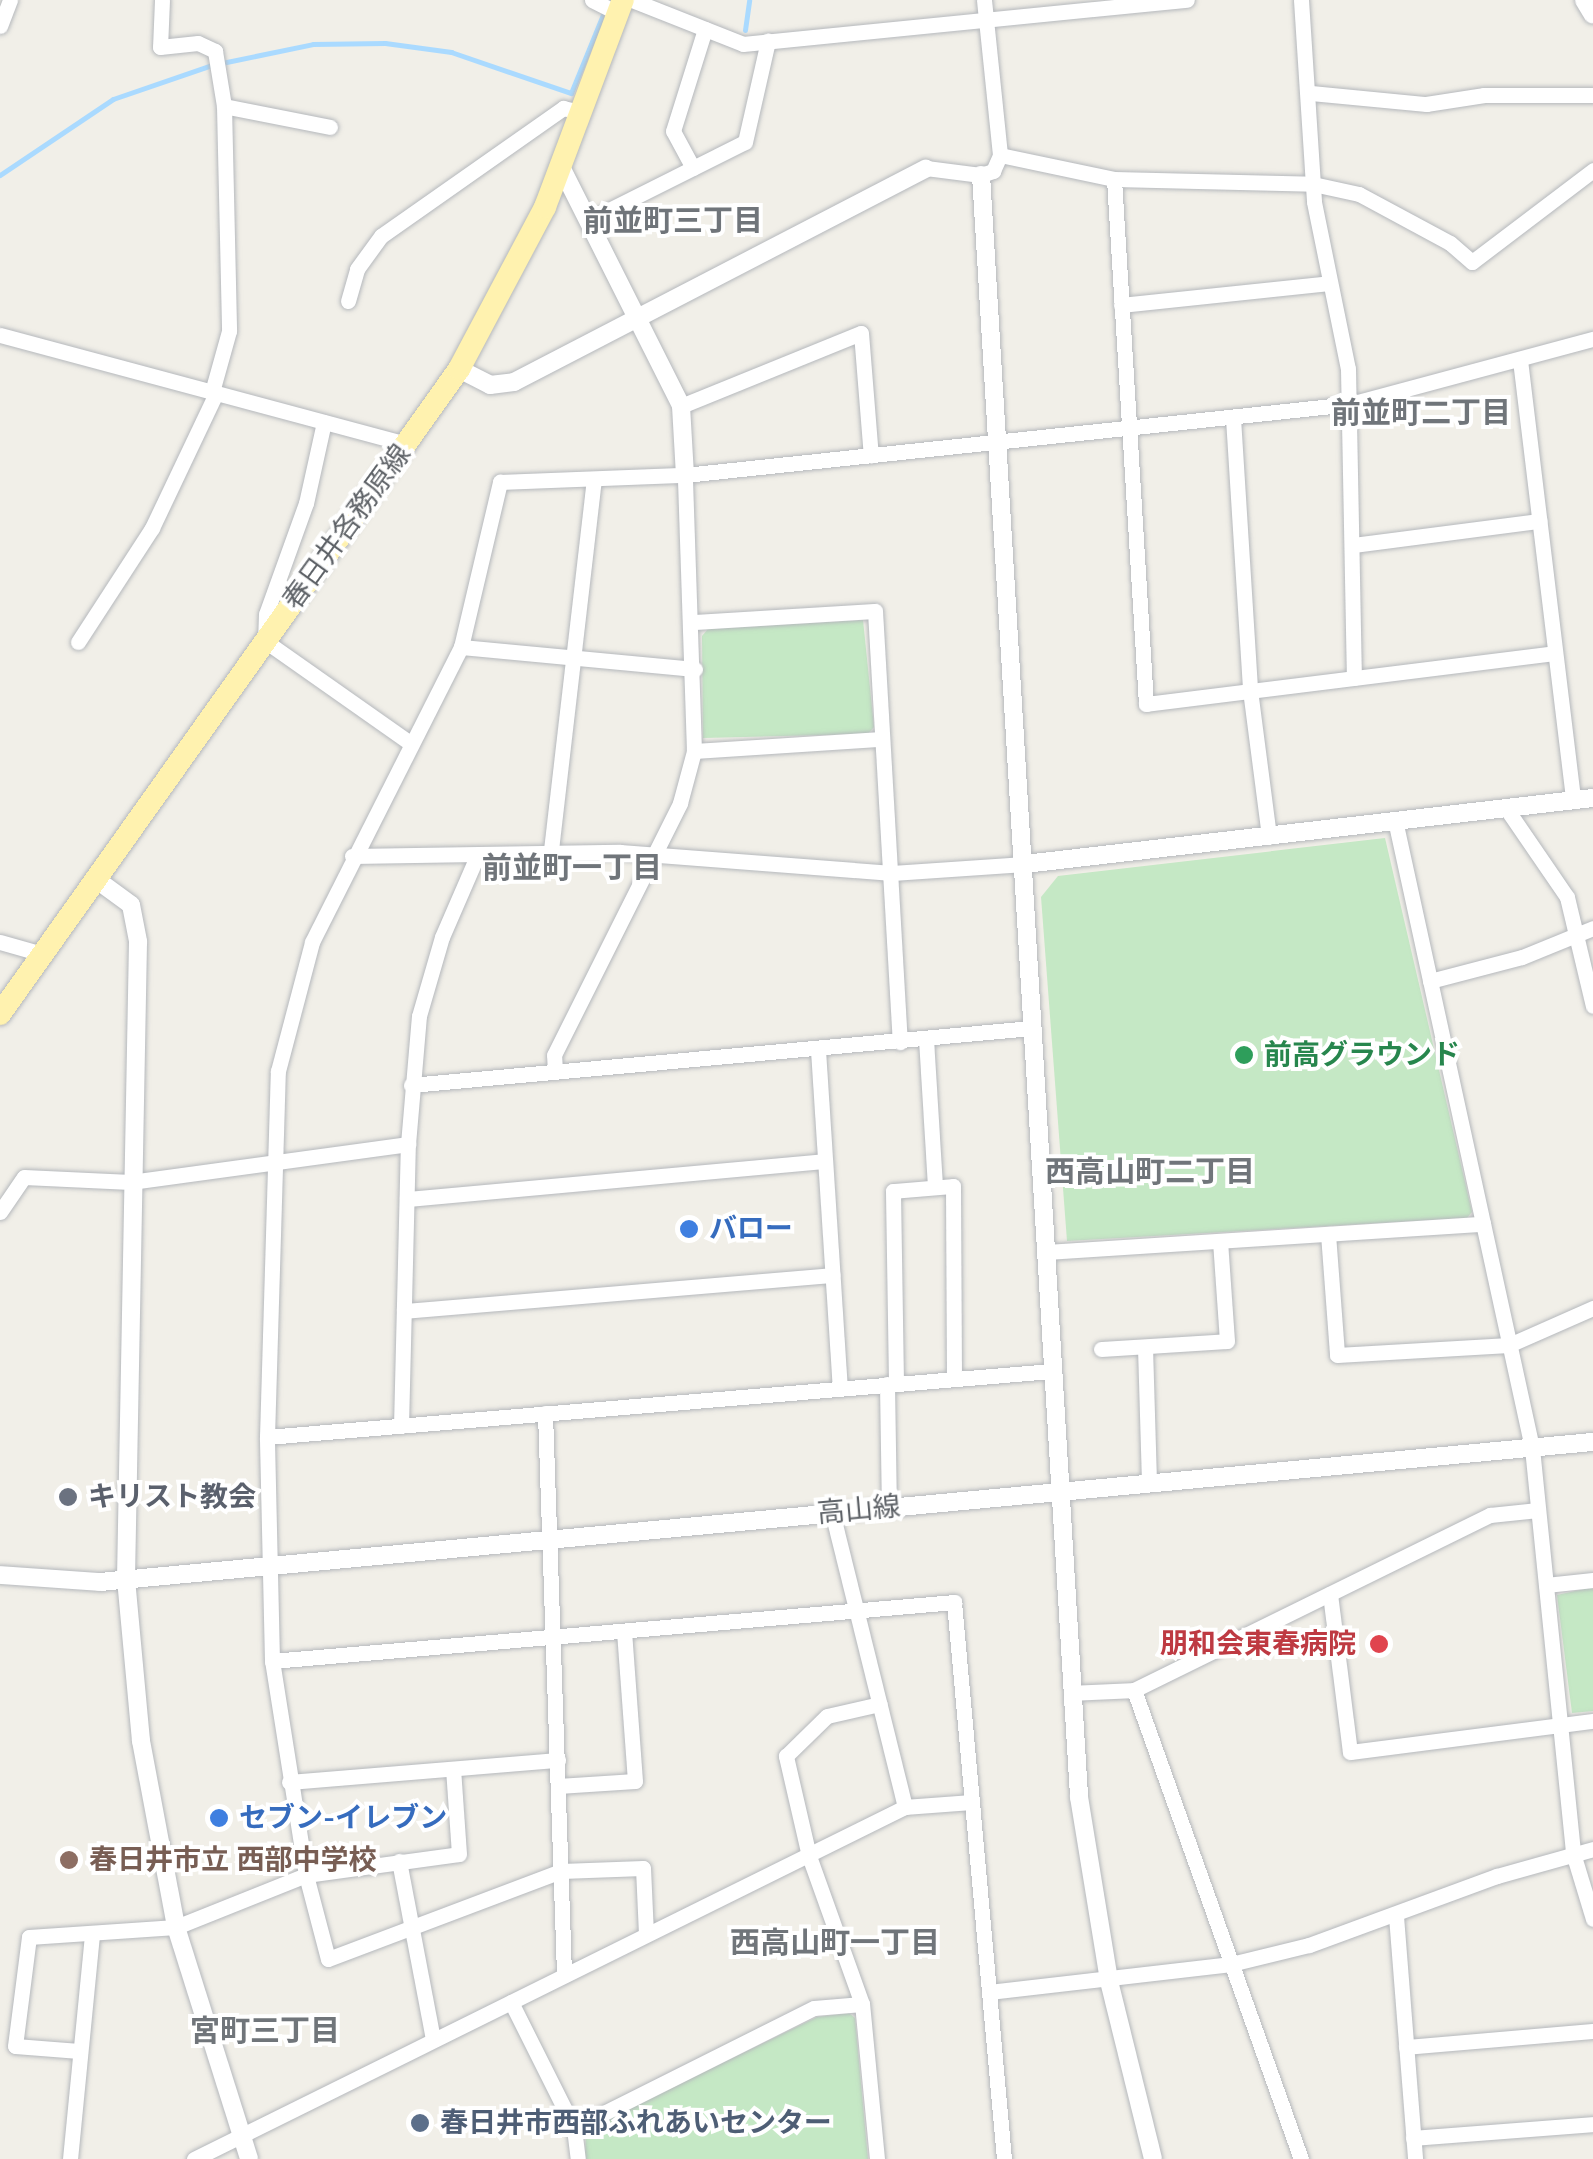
<!DOCTYPE html>
<html>
<head>
<meta charset="utf-8">
<style>
  body { margin:0 }
  #map { position:relative; width:1593px; height:2159px; overflow:hidden; background:#f1efe8; font-family:"Nunito Sans","Noto Sans JP",sans-serif }
  div>[style] { position:absolute }
  .green>* { inset:0; background:#c5e8c5 }
  .stream>* { height:5px; margin:-2.5px; padding:0 2.5px; transform-origin:2.5px; border-radius:2.5px; background:#aadaff }
  .roads { filter:drop-shadow(0 0 2px #b5b8bc) drop-shadow(0 0 2px #b5b8bc) }
  .minor>* { height:15px; margin:-7.5px; padding:0 7.5px; transform-origin:7.5px; border-radius:7.5px; background:#fff }
  .tertiary>* { height:18px; margin:-9px; padding:0 9px; transform-origin:9px; border-radius:9px; background:#fff }
  .primary>* { height:22px; margin:-11px; padding:0 11px; transform-origin:11px; border-radius:11px; background:#fff2af }
  .dots>* { width:28px; height:28px; translate:-50% -50%; box-sizing:border-box; border:5px solid #fff; border-radius:50% }
  span { translate:-50% -50%; white-space:nowrap; text-align:center; line-height:1.15; -webkit-text-stroke:8px #fff; paint-order:stroke }
  .street-label { font-size:28px; color:#5f6368 }
  .leisure-label { font-size:28px; color:#27864d; font-weight:700 }
  .left { translate:0 -50%; text-align:left }
  .shop-label { font-size:28px; color:#366cbe; font-weight:700 }
  .worship-label { font-size:28px; color:#5b616d; font-weight:700 }
  .health-label { font-size:28px; color:#be3a42; font-weight:700 }
  .right { translate:-100% -50%; text-align:right }
  .education-label { font-size:28px; color:#785e54; font-weight:700 }
  .service-label { font-size:28px; color:#4e5e75; font-weight:700 }
  .neighbourhood-label { font-size:30px; color:#70757a; font-weight:700 }
</style>
</head>
<body>
<div id="map">
  <div class="green">
    <div style="clip-path:polygon(863px 620px,874px 727px,868px 734px,703px 738px,702px 636px,708px 629px)"></div>
    <div style="clip-path:polygon(1385px 838px,1472px 1212px,1467px 1218px,1067px 1241px,1041px 897px,1058px 876px)"></div>
    <div style="clip-path:polygon(1593px 1587px,1593px 1711px,1572px 1713px,1557px 1595px)"></div>
    <div style="clip-path:polygon(849px 2013px,855px 2018px,868px 2159px,585px 2159px,586px 2129px,817px 2017px)"></div>
  </div>
  <div class="stream">
    <div style="left:745px;top:30px;width:30px;rotate:-82deg"></div>
    <div style="left:0;top:175px;width:136px;rotate:-33.9deg"></div>
    <div style="left:113px;top:99px;width:105px;rotate:-19deg"></div>
    <div style="left:212px;top:65px;width:103px;rotate:-11.7deg"></div>
    <div style="left:313px;top:44px;width:72px;rotate:-0.8deg"></div>
    <div style="left:385px;top:43px;width:67px;rotate:7.8deg"></div>
    <div style="left:451px;top:52px;width:127px;rotate:18.9deg"></div>
    <div style="left:571px;top:93px;width:100px;rotate:-67.8deg"></div>
  </div>
  <div class="roads">
    <div class="minor">
      <div style="left:162px;top:0;width:47px;rotate:92.4deg"></div>
      <div style="left:160px;top:47px;width:38px;rotate:-6deg"></div>
      <div style="left:198px;top:43px;width:19px;rotate:25deg"></div>
      <div style="left:215px;top:51px;width:56px;rotate:80.7deg"></div>
      <div style="left:224px;top:106px;width:225px;rotate:88.7deg"></div>
      <div style="left:229px;top:331px;width:63px;rotate:105.6deg"></div>
      <div style="left:592px;top:0;width:29px;rotate:27deg"></div>
      <div style="left:632px;top:0;width:119px;rotate:21.6deg"></div>
      <div style="left:743px;top:44px;width:446px;rotate:-5.7deg"></div>
      <div style="left:984px;top:0;width:156px;rotate:84.1deg"></div>
      <div style="left:1301px;top:0;width:202px;rotate:86.3deg"></div>
      <div style="left:1314px;top:202px;width:170px;rotate:78.5deg"></div>
      <div style="left:1348px;top:369px;width:309px;rotate:88.9deg"></div>
      <div style="left:0;top:26px;width:28px;rotate:-69deg"></div>
      <div style="left:1311px;top:93px;width:116px;rotate:5.5deg"></div>
      <div style="left:1426px;top:104px;width:59px;rotate:-8.8deg"></div>
      <div style="left:1484px;top:95px;width:109px"></div>
      <div style="left:224px;top:106px;width:108px;rotate:11.2deg"></div>
      <div style="left:693px;top:168px;width:42px;rotate:-118.4deg"></div>
      <div style="left:673px;top:131px;width:107px;rotate:-72.6deg"></div>
      <div style="left:926px;top:168px;width:55px;rotate:7.3deg"></div>
      <div style="left:981px;top:175px;width:13px;rotate:-18deg"></div>
      <div style="left:993px;top:171px;width:17px;rotate:-66deg"></div>
      <div style="left:1000px;top:155px;width:116px;rotate:11.9deg"></div>
      <div style="left:1114px;top:179px;width:199px;rotate:1.4deg"></div>
      <div style="left:1313px;top:184px;width:47px;rotate:12.3deg"></div>
      <div style="left:1359px;top:194px;width:103px;rotate:28.3deg"></div>
      <div style="left:1450px;top:243px;width:29px;rotate:41deg"></div>
      <div style="left:1472px;top:262px;width:152px;rotate:-37.2deg"></div>
      <div style="left:1114px;top:179px;width:526px;rotate:86.51deg"></div>
      <div style="left:1146px;top:704px;width:410px;rotate:-7.1deg"></div>
      <div style="left:589px;top:220px;width:174px;rotate:-26.6deg"></div>
      <div style="left:745px;top:142px;width:104px;rotate:-77.2deg"></div>
      <div style="left:348px;top:301px;width:33px;rotate:-74deg"></div>
      <div style="left:357px;top:269px;width:41px;rotate:-54deg"></div>
      <div style="left:381px;top:236px;width:223px;rotate:-35.1deg"></div>
      <div style="left:563px;top:108px;width:17px;rotate:13deg"></div>
      <div style="left:1121px;top:305px;width:209px;rotate:-6deg"></div>
      <div style="left:0;top:335px;width:421px;rotate:15deg"></div>
      <div style="left:1520px;top:360px;width:443px;rotate:83.1deg"></div>
      <div style="left:681px;top:406px;width:194px;rotate:-22.1deg"></div>
      <div style="left:861px;top:333px;width:123px;rotate:85.4deg"></div>
      <div style="left:1233px;top:418px;width:273px;rotate:86.4deg"></div>
      <div style="left:1250px;top:690px;width:148px;rotate:82.6deg"></div>
      <div style="left:324px;top:422px;width:83px;rotate:102.5deg"></div>
      <div style="left:306px;top:503px;width:118px;rotate:109.8deg"></div>
      <div style="left:266px;top:614px;width:27px;rotate:92deg"></div>
      <div style="left:265px;top:641px;width:177px;rotate:35.1deg"></div>
      <div style="left:1353px;top:545px;width:188px;rotate:-7.4deg"></div>
      <div style="left:694px;top:622px;width:181px;rotate:-3.5deg"></div>
      <div style="left:875px;top:611px;width:432px;rotate:86.7deg"></div>
      <div style="left:78px;top:642px;width:136px;rotate:-57deg"></div>
      <div style="left:152px;top:528px;width:149px;rotate:-64.6deg"></div>
      <div style="left:461px;top:647px;width:235px;rotate:5.4deg"></div>
      <div style="left:694px;top:751px;width:188px;rotate:-3.7deg"></div>
      <div style="left:1506px;top:808px;width:108px;rotate:55.6deg"></div>
      <div style="left:1567px;top:897px;width:112px;rotate:76.6deg"></div>
      <div style="left:1395px;top:820px;width:643px;rotate:77.69deg"></div>
      <div style="left:1532px;top:1448px;width:407px;rotate:84.2deg"></div>
      <div style="left:1573px;top:1853px;width:69px;rotate:73.1deg"></div>
      <div style="left:551px;top:850px;width:372px;rotate:-83.4deg"></div>
      <div style="left:352px;top:856px;width:268px;rotate:-0.9deg"></div>
      <div style="left:620px;top:852px;width:273px;rotate:4.4deg"></div>
      <div style="left:892px;top:873px;width:133px;rotate:-3.9deg"></div>
      <div style="left:0;top:942px;width:44px;rotate:15.9deg"></div>
      <div style="left:1430px;top:981px;width:95px;rotate:-14.6deg"></div>
      <div style="left:1522px;top:957px;width:77px;rotate:-22.2deg"></div>
      <div style="left:926px;top:1039px;width:148px;rotate:86.5deg"></div>
      <div style="left:818px;top:1050px;width:337px;rotate:86.3deg"></div>
      <div style="left:555px;top:1072px;width:17px;rotate:-93deg"></div>
      <div style="left:554px;top:1055px;width:282px;rotate:-63.4deg"></div>
      <div style="left:680px;top:803px;width:54px;rotate:-74.9deg"></div>
      <div style="left:694px;top:751px;width:276px;rotate:-91.9deg"></div>
      <div style="left:411px;top:1085px;width:623px;rotate:-5.25deg"></div>
      <div style="left:407px;top:1199px;width:419px;rotate:-5.2deg"></div>
      <div style="left:0;top:1212px;width:42px;rotate:-55.6deg"></div>
      <div style="left:24px;top:1177px;width:107px;rotate:2.7deg"></div>
      <div style="left:131px;top:1182px;width:280px;rotate:-7.8deg"></div>
      <div style="left:1328px;top:1234px;width:121px;rotate:85.7deg"></div>
      <div style="left:1337px;top:1355px;width:172px;rotate:-3.3deg"></div>
      <div style="left:1509px;top:1345px;width:92px;rotate:-23.8deg"></div>
      <div style="left:1046px;top:1252px;width:438px;rotate:-3.7deg"></div>
      <div style="left:404px;top:1311px;width:430px;rotate:-4.8deg"></div>
      <div style="left:1145px;top:1347px;width:136px;rotate:88.3deg"></div>
      <div style="left:1101px;top:1349px;width:126px;rotate:-3.6deg"></div>
      <div style="left:1227px;top:1341px;width:100px;rotate:-94deg"></div>
      <div style="left:896px;top:1383px;width:192px;rotate:-90.9deg"></div>
      <div style="left:893px;top:1191px;width:60px;rotate:-4.8deg"></div>
      <div style="left:953px;top:1186px;width:192px;rotate:89.7deg"></div>
      <div style="left:887px;top:1384px;width:123px;rotate:89.1deg"></div>
      <div style="left:545px;top:1413px;width:562px;rotate:88.06deg"></div>
      <div style="left:401px;top:1426px;width:282px;rotate:-88.6deg"></div>
      <div style="left:408px;top:1144px;width:128px;rotate:-85.1deg"></div>
      <div style="left:419px;top:1016px;width:82px;rotate:-73.8deg"></div>
      <div style="left:442px;top:937px;width:90px;rotate:-66.6deg"></div>
      <div style="left:267px;top:1437px;width:788px;rotate:-4.81deg"></div>
      <div style="left:832px;top:1512px;width:304px;rotate:76.1deg"></div>
      <div style="left:1546px;top:1585px;width:47px;rotate:-6.1deg"></div>
      <div style="left:1330px;top:1594px;width:159px;rotate:82.8deg"></div>
      <div style="left:1350px;top:1752px;width:245px;rotate:-7.3deg"></div>
      <div style="left:272px;top:1661px;width:685px;rotate:-4.94deg"></div>
      <div style="left:954px;top:1602px;width:559px;rotate:84.87deg"></div>
      <div style="left:1134px;top:1690px;width:397px;rotate:-26.2deg"></div>
      <div style="left:1490px;top:1515px;width:48px;rotate:-5.9deg"></div>
      <div style="left:1071px;top:1693px;width:63px;rotate:-2.7deg"></div>
      <div style="left:1134px;top:1690px;width:498px;rotate:70.4deg"></div>
      <div style="left:289px;top:1782px;width:270px;rotate:-4.7deg"></div>
      <div style="left:558px;top:1786px;width:77px;rotate:-3.7deg"></div>
      <div style="left:635px;top:1781px;width:149px;rotate:-94.2deg"></div>
      <div style="left:399px;top:1861px;width:181px;rotate:79.2deg"></div>
      <div style="left:1396px;top:1916px;width:244px;rotate:85.5deg"></div>
      <div style="left:646px;top:1934px;width:66px;rotate:-92.6deg"></div>
      <div style="left:643px;top:1868px;width:82px;rotate:177.9deg"></div>
      <div style="left:561px;top:1871px;width:249px;rotate:159.3deg"></div>
      <div style="left:328px;top:1959px;width:87px;rotate:-104.7deg"></div>
      <div style="left:306px;top:1875px;width:217px;rotate:-99deg"></div>
      <div style="left:272px;top:1661px;width:224px;rotate:-91.3deg"></div>
      <div style="left:267px;top:1437px;width:366px;rotate:-88.3deg"></div>
      <div style="left:278px;top:1071px;width:133px;rotate:-75.2deg"></div>
      <div style="left:312px;top:942px;width:330px;rotate:-63.2deg"></div>
      <div style="left:461px;top:647px;width:170px;rotate:-76.7deg"></div>
      <div style="left:500px;top:482px;width:185px;rotate:-2.2deg"></div>
      <div style="left:685px;top:475px;width:669px;rotate:-6.09deg"></div>
      <div style="left:1350px;top:404px;width:252px;rotate:-15deg"></div>
      <div style="left:989px;top:1992px;width:244px;rotate:-6.6deg"></div>
      <div style="left:1231px;top:1964px;width:80px;rotate:-13.7deg"></div>
      <div style="left:1309px;top:1945px;width:200px;rotate:-20.2deg"></div>
      <div style="left:1497px;top:1876px;width:100px;rotate:-15.7deg"></div>
      <div style="left:511px;top:2002px;width:141px;rotate:63.4deg"></div>
      <div style="left:574px;top:2128px;width:268px;rotate:-26.6deg"></div>
      <div style="left:814px;top:2008px;width:48px;rotate:-4.8deg"></div>
      <div style="left:1406px;top:2047px;width:188px;rotate:-4.9deg"></div>
      <div style="left:79px;top:2051px;width:64px;rotate:-175.5deg"></div>
      <div style="left:15px;top:2046px;width:110px;rotate:-82.7deg"></div>
      <div style="left:29px;top:1937px;width:147px;rotate:-3.9deg"></div>
      <div style="left:176px;top:1927px;width:140px;rotate:-21.8deg"></div>
      <div style="left:306px;top:1875px;width:154px;rotate:-7.8deg"></div>
      <div style="left:459px;top:1854px;width:85px;rotate:-94deg"></div>
      <div style="left:574px;top:2128px;width:31px;rotate:83deg"></div>
      <div style="left:1413px;top:2138px;width:181px;rotate:-4.4deg"></div>
      <div style="left:70px;top:2159px;width:226px;rotate:-84.4deg"></div>
      <div style="left:194px;top:2159px;width:793px;rotate:-26.34deg"></div>
      <div style="left:905px;top:1807px;width:66px;rotate:-4.3deg"></div>
      <div style="left:877px;top:2159px;width:156px;rotate:-95.5deg"></div>
      <div style="left:862px;top:2004px;width:157px;rotate:-109.7deg"></div>
      <div style="left:809px;top:1856px;width:103px;rotate:-103deg"></div>
      <div style="left:786px;top:1756px;width:57px;rotate:-44.3deg"></div>
      <div style="left:827px;top:1716px;width:54px;rotate:-12.8deg"></div>
    </div>
    <div class="tertiary">
      <div style="left:1584px;top:0;width:17px;rotate:59deg"></div>
      <div style="left:561px;top:167px;width:267px;rotate:63.3deg"></div>
      <div style="left:681px;top:406px;width:69px;rotate:86.7deg"></div>
      <div style="left:981px;top:175px;width:1625px;rotate:86.54deg"></div>
      <div style="left:1079px;top:1797px;width:186px;rotate:80.7deg"></div>
      <div style="left:1109px;top:1981px;width:183px;rotate:76.1deg"></div>
      <div style="left:459px;top:369px;width:35px;rotate:27deg"></div>
      <div style="left:490px;top:385px;width:24px;rotate:-7deg"></div>
      <div style="left:514px;top:382px;width:464px;rotate:-27.4deg"></div>
      <div style="left:1025px;top:864px;width:572px;rotate:-6.63deg"></div>
      <div style="left:97px;top:880px;width:42px;rotate:36.3deg"></div>
      <div style="left:131px;top:905px;width:38px;rotate:79deg"></div>
      <div style="left:138px;top:942px;width:637px;rotate:91.08deg"></div>
      <div style="left:126px;top:1579px;width:163px;rotate:84.7deg"></div>
      <div style="left:141px;top:1741px;width:189px;rotate:79.3deg"></div>
      <div style="left:176px;top:1927px;width:243px;rotate:72.5deg"></div>
      <div style="left:0;top:1575px;width:100px;rotate:4deg"></div>
      <div style="left:100px;top:1582px;width:1500px;rotate:-5.36deg"></div>
    </div>
    <div class="primary">
      <div style="left:0;top:1014px;width:792px;rotate:-54.56deg"></div>
      <div style="left:459px;top:369px;width:183px;rotate:-62deg"></div>
      <div style="left:545px;top:207px;width:221px;rotate:-69.4deg"></div>
    </div>
  </div>
  <div class="dots">
    <div style="left:1244px;top:1055px;background:#2e9e5b"></div>
    <div style="left:689px;top:1229px;background:#3f7fe0"></div>
    <div style="left:68px;top:1497px;background:#6b7280"></div>
    <div style="left:1379px;top:1644px;background:#e0444e"></div>
    <div style="left:219px;top:1818px;background:#3f7fe0"></div>
    <div style="left:69px;top:1860px;background:#8d6e63"></div>
    <div style="left:420px;top:2123px;background:#5c6f8a"></div>
  </div>
  <div class="street-label">
    <span style="left:347px;top:527px;rotate:-54deg">春日井各務原線</span>
    <span style="left:859px;top:1510px;rotate:-5deg">高山線</span>
  </div>
  <div class="leisure-label">
    <span class="left" style="left:1264px;top:1055px">前高グラウンド</span>
  </div>
  <div class="shop-label">
    <span class="left" style="left:709px;top:1229px">バロー</span>
    <span class="left" style="left:239px;top:1818px">セブン-イレブン</span>
  </div>
  <div class="worship-label">
    <span class="left" style="left:88px;top:1497px">キリスト教会</span>
  </div>
  <div class="health-label">
    <span class="right" style="left:1356px;top:1644px">朋和会東春病院</span>
  </div>
  <div class="education-label">
    <span class="left" style="left:89px;top:1860px">春日井市立 西部中学校</span>
  </div>
  <div class="service-label">
    <span class="left" style="left:440px;top:2123px">春日井市西部ふれあいセンター</span>
  </div>
  <div class="neighbourhood-label">
    <span style="left:673px;top:222px">前並町三丁目</span>
    <span style="left:1421px;top:414px">前並町二丁目</span>
    <span style="left:572px;top:869px">前並町一丁目</span>
    <span style="left:1150px;top:1173px">西高山町二丁目</span>
    <span style="left:835px;top:1944px">西高山町一丁目</span>
    <span style="left:265px;top:2032px">宮町三丁目</span>
  </div>
</div>
</body>
</html>
